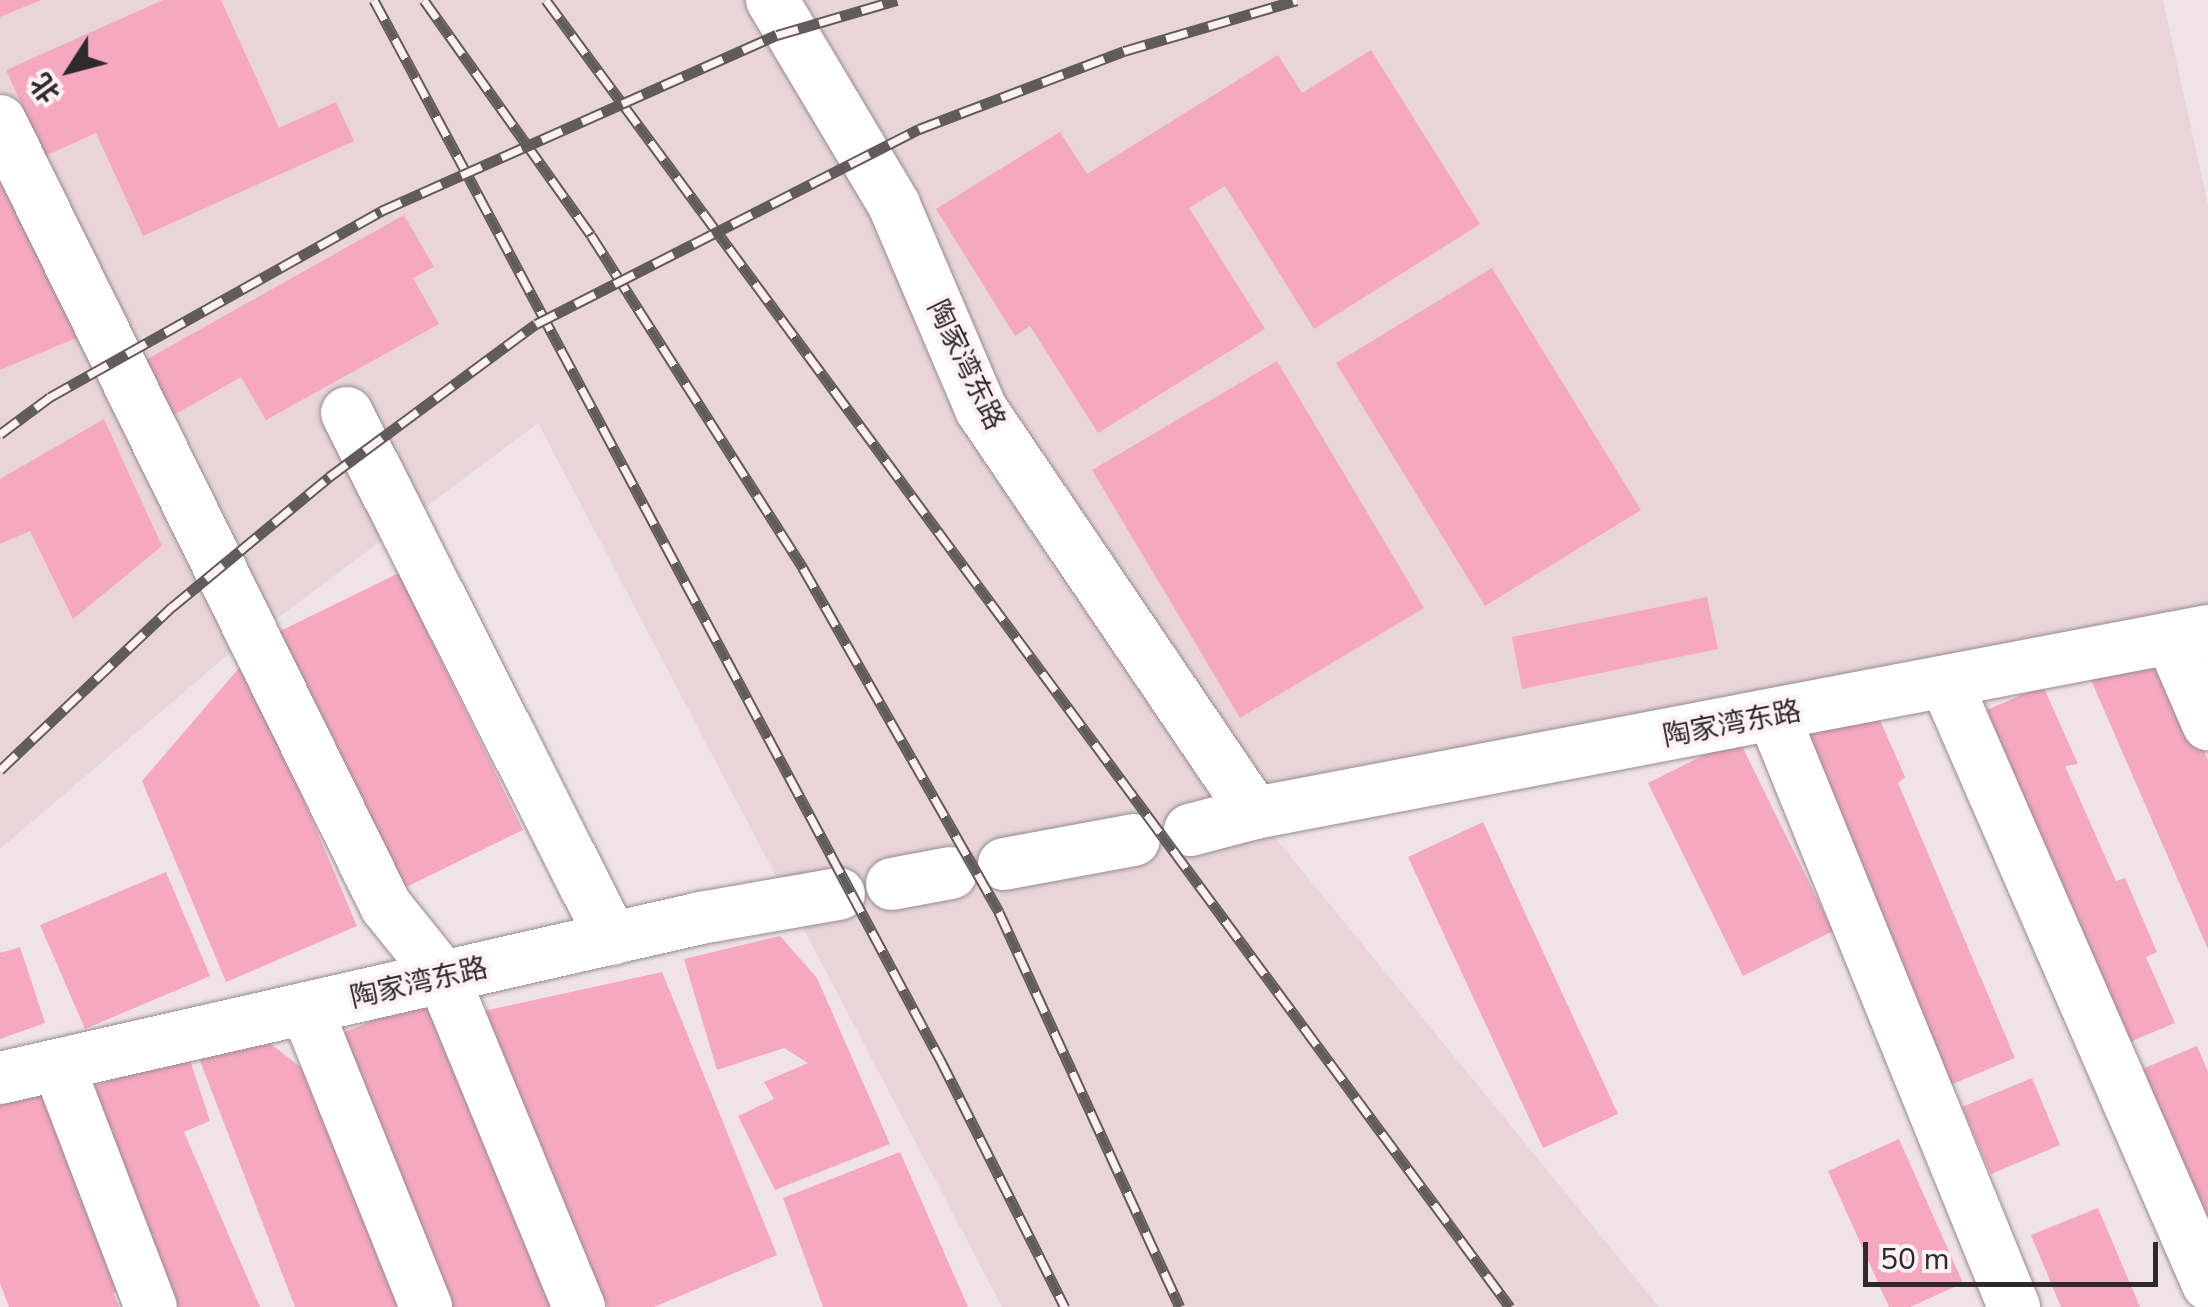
<!DOCTYPE html>
<html>
<head>
<meta charset="utf-8">
<style>
  body { margin:0 }
  #map { position:relative; width:2208px; height:1307px; overflow:hidden; background:#f0e3e7; font-family:"Nunito Sans","Noto Sans SC",sans-serif }
  div>[style] { position:absolute }
  .built>* { inset:0; background:#e9d5d9 }
  .building>* { inset:0; background:#f5a8c0 }
  .roads { filter:drop-shadow(0 0 2px #968b8e) drop-shadow(0 0 2px #968b8e) }
  .minor>* { height:52px; margin:-26px; padding:0 26px; transform-origin:26px; border-radius:26px; background:#fff }
  .rail>* { height:11px; margin-top:-5.5px; transform-origin:0; background:repeating-linear-gradient(90deg,#fdf1f4 0 22px,#615b5c 0 44px); box-sizing:border-box; border-block:2px solid #615b5c }
  span { translate:-50% -50%; white-space:nowrap; text-align:center; line-height:1.15; -webkit-text-stroke:8px #fdf1f4; paint-order:stroke }
  .street-label { font-size:28px; color:#2e2a2b }
  .north { position:absolute; left:20px; top:20px; width:100px; height:100px; -webkit-text-stroke:8px #fdf1f4; paint-order:stroke; rotate:234deg; font-size:28px; font-weight:700; line-height:40px; text-align:center; color:#2e2a2b }
  .north::after { content:''; display:block; margin:auto; width:35px; height:45px; background:#2e2a2b; clip-path:polygon(50% 0,100% 100%,50% 72%,0 100%) }
  .scale { position:absolute; left:1863px; top:1242px; width:295px; height:45px; box-sizing:border-box; border:5px solid #2e2a2b; border-top:0; padding-left:12px; font-size:30px; line-height:35px; white-space:nowrap; color:#2e2a2b; -webkit-text-stroke:8px #fdf1f4; paint-order:stroke }
</style>
</head>
<body>
<div id="map">
  <div class="built">
    <div style="clip-path:polygon(0 0,2163px 0,2208px 205px,2208px 630px,1255px 813px,1659px 1307px,1002px 1307px,538px 423px,223px 659px,0 849px)"></div>
  </div>
  <div class="building">
    <div style="clip-path:polygon(0 0,41px 0,0 17px)"></div>
    <div style="clip-path:polygon(163px 0,221px 0,279px 128px,336px 102px,354px 141px,143px 236px,96px 133px,45px 156px,6px 70px)"></div>
    <div style="clip-path:polygon(1371px 50px,1480px 224px,1314px 329px,1225px 186px,1189px 208px,1265px 329px,1098px 433px,1030px 326px,1015px 336px,936px 209px,1060px 132px,1087px 174px,1278px 55px,1302px 93px)"></div>
    <div style="clip-path:polygon(0 151px,88px 333px,0 370px)"></div>
    <div style="clip-path:polygon(404px 215px,434px 267px,413px 278px,439px 324px,266px 420px,241px 377px,165px 420px,135px 366px)"></div>
    <div style="clip-path:polygon(1492px 268px,1641px 510px,1485px 606px,1336px 363px)"></div>
    <div style="clip-path:polygon(1277px 361px,1424px 608px,1240px 718px,1092px 470px)"></div>
    <div style="clip-path:polygon(104px 419px,162px 546px,73px 619px,30px 531px,0 544px,0 479px)"></div>
    <div style="clip-path:polygon(399px 573px,523px 830px,400px 890px,276px 633px)"></div>
    <div style="clip-path:polygon(1707px 597px,1718px 649px,1522px 689px,1512px 637px)"></div>
    <div style="clip-path:polygon(2160px 650px,2208px 760px,2208px 949px,2091px 680px)"></div>
    <div style="clip-path:polygon(245px 661px,357px 926px,226px 982px,142px 781px)"></div>
    <div style="clip-path:polygon(2043px 686px,2078px 764px,2065px 766px,2116px 881px,2125px 878px,2157px 952px,2146px 957px,2175px 1023px,2118px 1047px,1972px 716px)"></div>
    <div style="clip-path:polygon(1873px 704px,1905px 777px,1898px 783px,2015px 1058px,1950px 1085px,1801px 734px)"></div>
    <div style="clip-path:polygon(1738px 738px,1833px 931px,1743px 976px,1648px 783px)"></div>
    <div style="clip-path:polygon(1483px 822px,1618px 1114px,1543px 1148px,1408px 857px)"></div>
    <div style="clip-path:polygon(166px 872px,210px 976px,85px 1029px,40px 925px)"></div>
    <div style="clip-path:polygon(780px 936px,817px 978px,890px 1144px,775px 1190px,738px 1116px,774px 1099px,764px 1082px,808px 1063px,784px 1048px,717px 1070px,684px 959px)"></div>
    <div style="clip-path:polygon(20px 947px,45px 1023px,0 1039px,0 953px)"></div>
    <div style="clip-path:polygon(662px 972px,777px 1255px,654px 1307px,608px 1307px,475px 1013px)"></div>
    <div style="clip-path:polygon(434px 996px,557px 1307px,448px 1307px,337px 1035px)"></div>
    <div style="clip-path:polygon(258px 1034px,320px 1082px,409px 1307px,295px 1307px,197px 1053px)"></div>
    <div style="clip-path:polygon(2197px 1046px,2208px 1072px,2208px 1270px,2135px 1072px)"></div>
    <div style="clip-path:polygon(187px 1051px,210px 1121px,184px 1132px,260px 1307px,168px 1307px,84px 1090px)"></div>
    <div style="clip-path:polygon(51px 1071px,136px 1283px,113px 1293px,119px 1307px,9px 1307px,0 1283px,0 1091px)"></div>
    <div style="clip-path:polygon(2032px 1078px,2060px 1145px,1991px 1174px,1962px 1107px)"></div>
    <div style="clip-path:polygon(1899px 1139px,1963px 1283px,1910px 1307px,1889px 1307px,1828px 1171px)"></div>
    <div style="clip-path:polygon(900px 1152px,968px 1307px,823px 1307px,783px 1198px)"></div>
    <div style="clip-path:polygon(2098px 1208px,2140px 1307px,2061px 1307px,2031px 1235px)"></div>
  </div>
  <div class="roads">
    <div class="minor">
      <div style="left:772px;top:0;width:239px;rotate:59.2deg"></div>
      <div style="left:894px;top:205px;width:222px;rotate:66.9deg"></div>
      <div style="left:981px;top:409px;width:488px;rotate:55.9deg"></div>
      <div style="left:1255px;top:813px;width:970px;rotate:-10.81deg"></div>
      <div style="left:0;top:121px;width:875px;rotate:63.82deg"></div>
      <div style="left:386px;top:906px;width:91px;rotate:51.2deg"></div>
      <div style="left:443px;top:977px;width:357px;rotate:67.6deg"></div>
      <div style="left:347px;top:413px;width:589px;rotate:63.26deg"></div>
      <div style="left:2171px;top:638px;width:94px;rotate:66.7deg"></div>
      <div style="left:1946px;top:683px;width:656px;rotate:66.45deg"></div>
      <div style="left:1774px;top:717px;width:637px;rotate:67.86deg"></div>
      <div style="left:1190px;top:830px;width:67px;rotate:-14.7deg"></div>
      <div style="left:1004px;top:864px;width:132px;rotate:-10.5deg"></div>
      <div style="left:892px;top:884px;width:60px;rotate:-10.6deg"></div>
      <div style="left:306px;top:1008px;width:322px;rotate:68.1deg"></div>
      <div style="left:58px;top:1065px;width:259px;rotate:69deg"></div>
      <div style="left:0;top:1078px;width:719px;rotate:-12.86deg"></div>
      <div style="left:701px;top:918px;width:140px;rotate:-9.9deg"></div>
    </div>
  </div>
  <div class="rail">
    <div style="left:374px;top:0;width:1201px;rotate:61.88deg"></div>
    <div style="left:940px;top:1059px;width:278px;rotate:63.3deg"></div>
    <div style="left:424px;top:0;width:288px;rotate:54.6deg"></div>
    <div style="left:591px;top:235px;width:395px;rotate:57.5deg"></div>
    <div style="left:803px;top:568px;width:396px;rotate:60.3deg"></div>
    <div style="left:999px;top:912px;width:434px;rotate:65.4deg"></div>
    <div style="left:546px;top:0;width:1624px;rotate:53.59deg"></div>
    <div style="left:0;top:434px;width:62px;rotate:-36.5deg"></div>
    <div style="left:50px;top:397px;width:380px;rotate:-29.3deg"></div>
    <div style="left:381px;top:211px;width:433px;rotate:-24deg"></div>
    <div style="left:777px;top:35px;width:125px;rotate:-16.3deg"></div>
    <div style="left:0;top:770px;width:237px;rotate:-43.5deg"></div>
    <div style="left:172px;top:607px;width:204px;rotate:-39.6deg"></div>
    <div style="left:329px;top:477px;width:257px;rotate:-36.5deg"></div>
    <div style="left:536px;top:324px;width:430px;rotate:-27deg"></div>
    <div style="left:919px;top:129px;width:219px;rotate:-20.8deg"></div>
    <div style="left:1124px;top:51px;width:180px;rotate:-16.4deg"></div>
  </div>
  <div class="street-label">
    <span style="left:966px;top:365px;rotate:64deg">陶家湾东路</span>
    <span style="left:1732px;top:724px;rotate:-11deg">陶家湾东路</span>
    <span style="left:419px;top:983px;rotate:-13deg">陶家湾东路</span>
  </div>
  <div class="north">北</div>
  <div class="scale">50 m</div>
</div>
</body>
</html>
